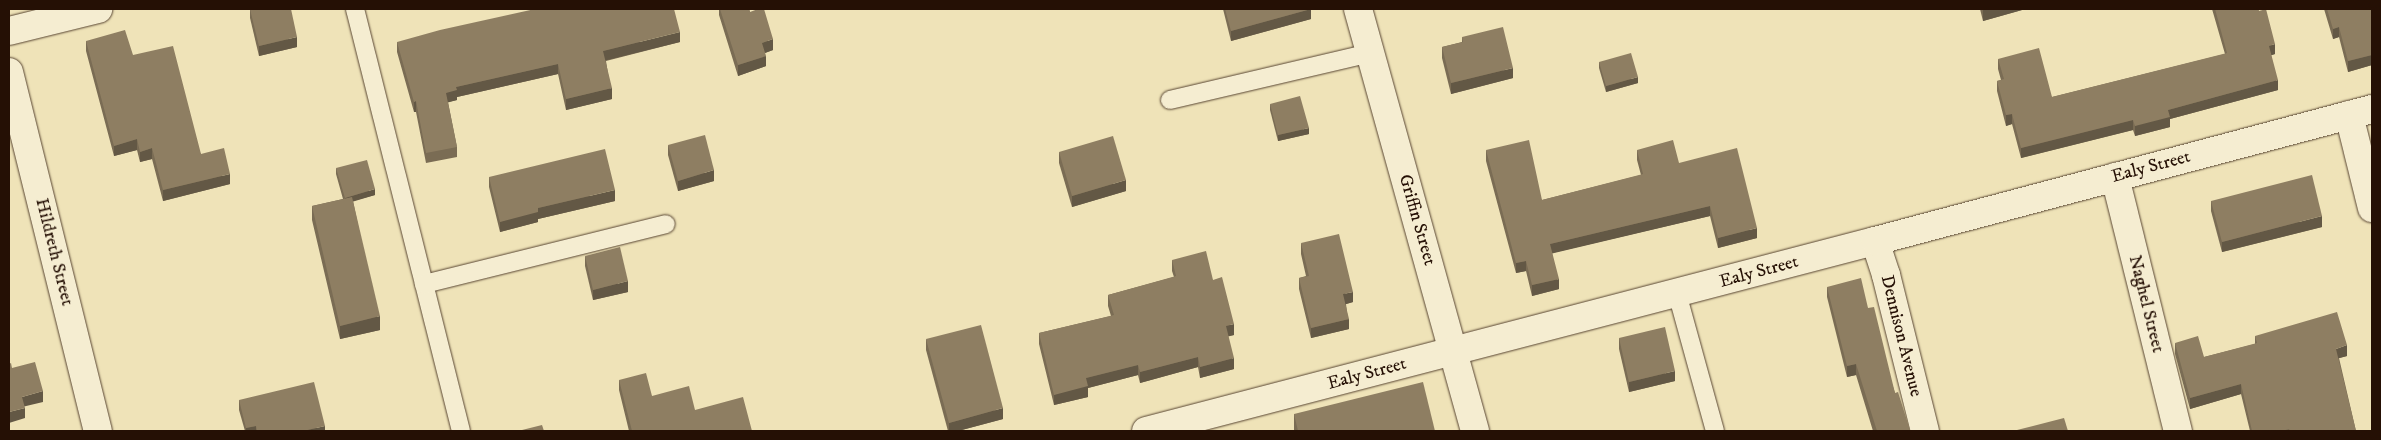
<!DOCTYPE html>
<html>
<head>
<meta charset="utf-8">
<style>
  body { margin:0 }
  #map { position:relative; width:2381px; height:440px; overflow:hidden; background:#efe3b8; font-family:"IM FELL DW Pica",serif }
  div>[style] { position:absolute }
  .roads { filter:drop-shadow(0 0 1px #584532) drop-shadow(0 0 1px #584532) }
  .service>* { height:18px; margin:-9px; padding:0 9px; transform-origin:9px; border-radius:9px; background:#f5edd1 }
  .minor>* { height:28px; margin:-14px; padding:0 14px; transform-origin:14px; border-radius:14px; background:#f5edd1 }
  .wall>* { inset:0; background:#7a6c54 }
  .shaded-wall>* { inset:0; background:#635845 }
  .building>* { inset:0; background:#8e7e62 }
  span { translate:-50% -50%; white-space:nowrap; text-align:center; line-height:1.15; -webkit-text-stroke:4px #f5edd1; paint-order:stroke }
  .street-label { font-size:18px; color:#251005 }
  .frame { position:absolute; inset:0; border:10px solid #251005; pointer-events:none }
</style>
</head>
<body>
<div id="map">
  <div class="roads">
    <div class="service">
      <div style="left:355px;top:9px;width:435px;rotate:75.9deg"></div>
      <div style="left:1170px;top:100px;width:205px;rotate:-13.2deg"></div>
      <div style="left:424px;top:284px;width:249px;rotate:-13.9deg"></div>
      <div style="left:1677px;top:293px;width:143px;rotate:74.6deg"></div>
    </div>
    <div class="minor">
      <div style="left:1358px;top:9px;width:438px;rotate:74.5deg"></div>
      <div style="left:9px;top:31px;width:92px;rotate:-13.9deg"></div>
      <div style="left:9px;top:72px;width:370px;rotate:76.1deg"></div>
      <div style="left:2349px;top:115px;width:96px;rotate:76.1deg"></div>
      <div style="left:2115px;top:177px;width:262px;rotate:76.1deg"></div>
      <div style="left:1875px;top:241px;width:36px;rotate:72deg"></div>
      <div style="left:1886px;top:275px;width:161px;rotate:76deg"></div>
      <div style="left:1146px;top:431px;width:753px;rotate:-14.61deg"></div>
      <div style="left:1875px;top:241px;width:514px;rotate:-14.87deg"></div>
    </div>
  </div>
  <div class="wall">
    <div style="clip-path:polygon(250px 9px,297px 47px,259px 56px,250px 18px)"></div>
    <div style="clip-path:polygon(719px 9px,749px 9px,750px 12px,773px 50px,765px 53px,766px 66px,738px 76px,719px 15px)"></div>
    <div style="clip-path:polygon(1223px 9px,1311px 9px,1311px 19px,1231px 41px)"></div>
    <div style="clip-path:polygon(1980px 9px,2022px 9px,2022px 10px,1983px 21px)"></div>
    <div style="clip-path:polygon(2212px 9px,2258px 9px,2275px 54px,2271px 55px,2278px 90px,2170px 119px,2170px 127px,2135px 136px,2133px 130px,2021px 158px,2012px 124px,2006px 126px,1997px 91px,1997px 81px,2001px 80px,1998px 69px,1998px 59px,2052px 97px,2225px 54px)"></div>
    <div style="clip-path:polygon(2324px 9px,2372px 9px,2372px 65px,2348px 72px,2339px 37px,2333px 39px)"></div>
    <div style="clip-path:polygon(1462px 37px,1513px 78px,1451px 94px,1442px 58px,1442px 47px,1462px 42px)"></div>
    <div style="clip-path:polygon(86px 41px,133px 55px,201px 154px,230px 184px,163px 201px,152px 159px,140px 162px,137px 150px,114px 156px,86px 51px)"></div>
    <div style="clip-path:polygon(397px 42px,680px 42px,606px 61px,612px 99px,566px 110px,558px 74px,457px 97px,457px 100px,448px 102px,457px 147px,457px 157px,426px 163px,416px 112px,414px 112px,397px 52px)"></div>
    <div style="clip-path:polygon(1599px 62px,1638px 83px,1606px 92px,1599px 68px)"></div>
    <div style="clip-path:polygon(1270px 104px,1309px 134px,1278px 141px,1270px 110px)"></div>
    <div style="clip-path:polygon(668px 145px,714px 181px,678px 191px,668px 155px)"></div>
    <div style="clip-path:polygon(1486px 150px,1542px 200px,1641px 175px,1637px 160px,1637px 150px,1679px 163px,1757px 238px,1718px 248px,1710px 216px,1552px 253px,1559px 289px,1532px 296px,1526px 271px,1516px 273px,1486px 161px)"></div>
    <div style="clip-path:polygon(1059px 152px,1126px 191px,1072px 207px,1059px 163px)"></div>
    <div style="clip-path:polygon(336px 168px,375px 195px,353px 201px,380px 330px,340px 339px,312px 220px,312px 206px,343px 199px,336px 174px)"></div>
    <div style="clip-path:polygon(489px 177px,615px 201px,538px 219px,538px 222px,500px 232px,489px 187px)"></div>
    <div style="clip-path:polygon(2211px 201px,2322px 227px,2222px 252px,2211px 211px)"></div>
    <div style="clip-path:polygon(1301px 243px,1353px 302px,1346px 304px,1349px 329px,1311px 338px,1299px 289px,1299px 278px,1306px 276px,1301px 254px)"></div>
    <div style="clip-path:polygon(585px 256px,628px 292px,593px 300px,585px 266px)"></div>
    <div style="clip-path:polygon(1172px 260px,1213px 280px,1234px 335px,1228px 336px,1234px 369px,1200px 378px,1198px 367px,1140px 383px,1138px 375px,1088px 388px,1088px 397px,1054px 405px,1039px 344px,1039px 333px,1111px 316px,1108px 306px,1108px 295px,1174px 277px,1172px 271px)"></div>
    <div style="clip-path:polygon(1827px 287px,1868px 308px,1895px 393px,1910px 431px,1873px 431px,1856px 375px,1847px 377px,1827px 297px)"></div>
    <div style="clip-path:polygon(2255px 336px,2347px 356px,2339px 358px,2356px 431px,2250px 431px,2241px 394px,2190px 409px,2175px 354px,2175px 343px,2204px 357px,2255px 344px)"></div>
    <div style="clip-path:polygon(1619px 338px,1675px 381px,1629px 392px,1619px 349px)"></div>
    <div style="clip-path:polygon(926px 339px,1003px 419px,958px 431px,948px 431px,926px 350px)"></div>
    <div style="clip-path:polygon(619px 380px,652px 396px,695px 410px,752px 431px,629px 431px,619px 390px)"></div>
    <div style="clip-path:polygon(239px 400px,325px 431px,245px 431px,239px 410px)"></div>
    <div style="clip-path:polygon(1294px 414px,1435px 431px,1294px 431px)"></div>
  </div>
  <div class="shaded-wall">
    <div style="clip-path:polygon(1311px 9px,1311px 19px,1231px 41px,1231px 31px)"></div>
    <div style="clip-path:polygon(1989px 9px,2022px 9px,2022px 10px,1983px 21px,1983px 10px)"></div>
    <div style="clip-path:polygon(2339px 27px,2339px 37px,2333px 39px,2333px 29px)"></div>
    <div style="clip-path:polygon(680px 32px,680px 42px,603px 61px,603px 51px)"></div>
    <div style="clip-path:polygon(297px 37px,297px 47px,259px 56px,259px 46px)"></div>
    <div style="clip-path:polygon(773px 39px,773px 50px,762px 54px,762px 43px)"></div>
    <div style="clip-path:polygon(2275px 44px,2275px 54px,2269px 56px,2269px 46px)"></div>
    <div style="clip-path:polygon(2372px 55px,2372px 65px,2348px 72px,2348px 61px)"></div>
    <div style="clip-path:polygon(766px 56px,766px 66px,738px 76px,738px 65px)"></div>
    <div style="clip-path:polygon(558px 64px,558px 74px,457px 97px,457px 100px,446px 103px,446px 93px,456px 87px)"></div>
    <div style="clip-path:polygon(1513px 68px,1513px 78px,1451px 94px,1451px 83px)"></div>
    <div style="clip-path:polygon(1638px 77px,1638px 83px,1606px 92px,1606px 86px)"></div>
    <div style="clip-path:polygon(2278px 80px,2278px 90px,2170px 119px,2170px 127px,2135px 136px,2135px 126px,2168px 110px)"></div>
    <div style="clip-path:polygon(612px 88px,612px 99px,566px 110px,566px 99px)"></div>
    <div style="clip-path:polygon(416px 101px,416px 112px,414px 112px,414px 102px)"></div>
    <div style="clip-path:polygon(2012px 114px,2012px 124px,2006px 126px,2006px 115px)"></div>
    <div style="clip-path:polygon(2133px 120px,2133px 130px,2021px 158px,2021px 148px)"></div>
    <div style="clip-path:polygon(1309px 128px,1309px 134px,1278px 141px,1278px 135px)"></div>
    <div style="clip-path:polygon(137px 139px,137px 150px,114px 156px,114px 146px)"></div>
    <div style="clip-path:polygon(152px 148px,152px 159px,140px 162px,140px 152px)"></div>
    <div style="clip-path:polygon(714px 170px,714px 181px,678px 191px,678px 181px)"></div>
    <div style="clip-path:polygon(230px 174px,230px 184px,163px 201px,163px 190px)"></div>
    <div style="clip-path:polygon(1126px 180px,1126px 191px,1072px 207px,1072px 196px)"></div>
    <div style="clip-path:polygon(375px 189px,375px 195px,345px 204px,345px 198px)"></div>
    <div style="clip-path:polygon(615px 190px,615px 201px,538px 219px,538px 222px,500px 232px,500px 222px,538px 208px)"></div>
    <div style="clip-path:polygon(1710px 206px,1710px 216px,1550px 254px,1550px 244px)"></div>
    <div style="clip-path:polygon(2322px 216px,2322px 227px,2222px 252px,2222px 242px)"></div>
    <div style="clip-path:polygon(1757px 228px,1757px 238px,1718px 248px,1718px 238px)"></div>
    <div style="clip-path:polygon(1526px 261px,1526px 271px,1516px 273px,1516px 263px)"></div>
    <div style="clip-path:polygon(1559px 279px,1559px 289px,1532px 296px,1532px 285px)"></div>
    <div style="clip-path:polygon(628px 281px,628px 292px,593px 300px,593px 290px)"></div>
    <div style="clip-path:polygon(1353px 292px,1353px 302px,1343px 305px,1343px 294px)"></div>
    <div style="clip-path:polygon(380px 316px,380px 330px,340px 339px,340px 326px)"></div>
    <div style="clip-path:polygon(1349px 319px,1349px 329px,1311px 338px,1311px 328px)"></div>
    <div style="clip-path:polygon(1234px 324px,1234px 335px,1226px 337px,1226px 326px)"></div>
    <div style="clip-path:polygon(2347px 345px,2347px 356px,2336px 359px,2336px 349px)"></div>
    <div style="clip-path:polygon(1198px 357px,1198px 367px,1140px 383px,1140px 372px)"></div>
    <div style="clip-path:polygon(1234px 358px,1234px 369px,1200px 378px,1200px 367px)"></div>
    <div style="clip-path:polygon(1856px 364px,1856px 375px,1847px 377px,1847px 366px)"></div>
    <div style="clip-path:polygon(1138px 365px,1138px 375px,1088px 388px,1088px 397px,1054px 405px,1054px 395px,1086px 378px)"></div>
    <div style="clip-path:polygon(1675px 371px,1675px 381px,1629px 392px,1629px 382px)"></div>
    <div style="clip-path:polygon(2241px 384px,2241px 394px,2190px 409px,2190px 398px)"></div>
    <div style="clip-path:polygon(43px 391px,43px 402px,22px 407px,22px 397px)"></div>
    <div style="clip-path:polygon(25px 408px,25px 418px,9px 423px,9px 412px)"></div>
    <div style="clip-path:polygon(1003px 408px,1003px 419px,958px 431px,949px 431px,949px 423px)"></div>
    <div style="clip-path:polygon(256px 426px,256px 431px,246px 431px,246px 428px)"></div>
    <div style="clip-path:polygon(325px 426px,325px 431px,303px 431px)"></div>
  </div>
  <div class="building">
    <div style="clip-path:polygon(250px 9px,291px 9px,297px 37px,259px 46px)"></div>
    <div style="clip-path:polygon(535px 9px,674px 9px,680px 32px,603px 51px,612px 88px,566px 99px,558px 64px,456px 87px,457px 90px,446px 93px,457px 147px,426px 153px,416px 101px,414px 102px,397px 42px,440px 30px)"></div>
    <div style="clip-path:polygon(720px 9px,749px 9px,750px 12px,758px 9px,764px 9px,773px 39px,762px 43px,766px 56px,738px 65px)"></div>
    <div style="clip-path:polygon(1225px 9px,1311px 9px,1231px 31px)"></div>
    <div style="clip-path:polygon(2215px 9px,2258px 9px,2259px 11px,2266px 9px,2275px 44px,2269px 46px,2278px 80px,2168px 110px,2170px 117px,2135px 126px,2133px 120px,2021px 148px,2012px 114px,2006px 115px,1997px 81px,2004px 79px,1998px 59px,2039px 48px,2052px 97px,2227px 53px)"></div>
    <div style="clip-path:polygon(2327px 9px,2372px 9px,2372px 55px,2348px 61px,2339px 27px,2333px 29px)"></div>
    <div style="clip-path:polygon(1503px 27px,1513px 68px,1451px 83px,1442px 47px,1463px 42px,1462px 37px)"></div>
    <div style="clip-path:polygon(125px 30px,133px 55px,173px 46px,201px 154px,224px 148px,230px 174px,163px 190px,152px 148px,140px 152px,137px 139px,114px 146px,86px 41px)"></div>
    <div style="clip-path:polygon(1631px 53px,1638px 77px,1606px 86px,1599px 62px)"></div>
    <div style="clip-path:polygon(1300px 96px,1309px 128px,1278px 135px,1270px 104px)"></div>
    <div style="clip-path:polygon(705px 135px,714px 170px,678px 181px,668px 145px)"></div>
    <div style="clip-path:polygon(1113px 136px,1126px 180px,1072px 196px,1059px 152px)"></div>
    <div style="clip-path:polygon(1529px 140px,1542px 200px,1643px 174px,1637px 150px,1673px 140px,1679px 163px,1737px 148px,1757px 228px,1718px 238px,1710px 206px,1550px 244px,1559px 279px,1532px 285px,1526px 261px,1516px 263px,1486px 150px)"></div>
    <div style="clip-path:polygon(605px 149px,615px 190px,538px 208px,538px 212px,500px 222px,489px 177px)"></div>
    <div style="clip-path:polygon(367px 160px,375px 189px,345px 198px,336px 168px)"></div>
    <div style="clip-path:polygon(2312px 175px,2322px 216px,2222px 242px,2211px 201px)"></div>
    <div style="clip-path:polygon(352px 197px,380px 316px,340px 326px,312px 206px)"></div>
    <div style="clip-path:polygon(1339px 234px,1353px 292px,1343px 294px,1349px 319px,1311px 328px,1299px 278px,1309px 276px,1301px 243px)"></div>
    <div style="clip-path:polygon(620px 247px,628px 281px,593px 290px,585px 256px)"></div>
    <div style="clip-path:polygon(1206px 251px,1213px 280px,1222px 277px,1234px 324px,1226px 326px,1234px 358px,1200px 367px,1198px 357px,1140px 372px,1138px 365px,1086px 378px,1088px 386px,1054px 395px,1039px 333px,1114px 315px,1108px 295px,1176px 276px,1172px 260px)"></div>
    <div style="clip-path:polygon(1861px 278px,1868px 308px,1874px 307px,1895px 393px,1898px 392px,1910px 430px,1906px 431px,1877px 431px,1856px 364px,1847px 366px,1827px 287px)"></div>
    <div style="clip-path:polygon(2337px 312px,2347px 345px,2336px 349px,2356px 431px,2290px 431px,2289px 429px,2282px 431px,2252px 431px,2241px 384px,2190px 398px,2175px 343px,2198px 336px,2204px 357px,2257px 343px,2255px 336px)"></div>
    <div style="clip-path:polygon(981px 325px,1003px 408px,949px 423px,926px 339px)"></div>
    <div style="clip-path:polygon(1665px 327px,1675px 371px,1629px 382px,1619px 338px)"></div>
    <div style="clip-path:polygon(35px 362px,43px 391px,22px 397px,25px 408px,9px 412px,9px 364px,11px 363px,12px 368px)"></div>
    <div style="clip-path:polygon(646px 373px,652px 396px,689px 386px,695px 410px,743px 397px,752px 431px,632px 431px,619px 380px)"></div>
    <div style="clip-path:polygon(314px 382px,325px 426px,303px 431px,257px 431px,256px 426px,246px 428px,239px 400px)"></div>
    <div style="clip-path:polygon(1423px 382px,1435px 431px,1298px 431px,1294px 414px)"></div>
    <div style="clip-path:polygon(2064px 418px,2068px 431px,2013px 431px)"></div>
    <div style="clip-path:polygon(542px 425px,544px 431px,518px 431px)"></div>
  </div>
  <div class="street-label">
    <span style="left:2151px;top:167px;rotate:-15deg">Ealy Street</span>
    <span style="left:1417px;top:220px;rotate:74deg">Griffin Street</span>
    <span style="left:54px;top:252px;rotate:76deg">Hildreth Street</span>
    <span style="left:1759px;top:272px;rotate:-15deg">Ealy Street</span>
    <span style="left:2146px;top:304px;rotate:76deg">Naghel Street</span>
    <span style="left:1901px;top:336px;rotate:76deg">Dennison Avenue</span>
    <span style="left:1367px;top:374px;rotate:-15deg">Ealy Street</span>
  </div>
  <div class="frame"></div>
</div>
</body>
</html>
